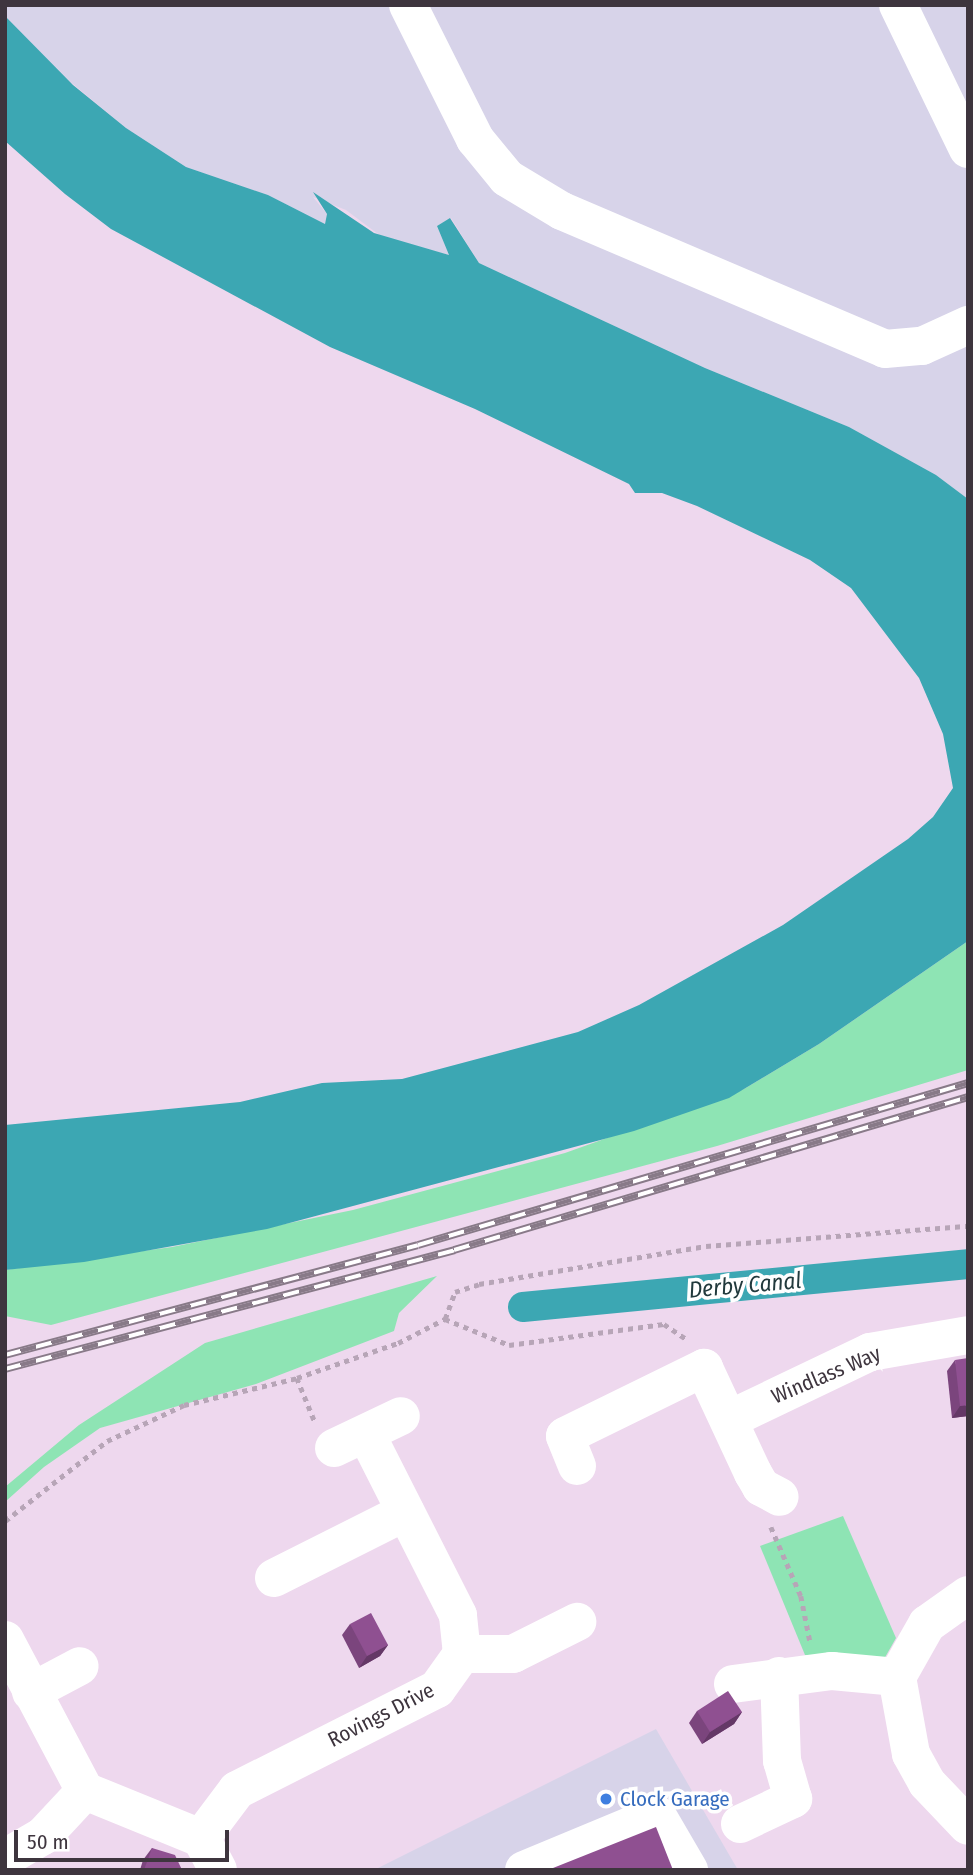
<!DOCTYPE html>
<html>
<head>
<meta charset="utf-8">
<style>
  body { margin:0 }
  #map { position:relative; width:973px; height:1875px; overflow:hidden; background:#eed8ee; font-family:"Fira Sans Condensed",sans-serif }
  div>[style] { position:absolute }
  .commercial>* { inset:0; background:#d7d3e9 }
  .green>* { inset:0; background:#8ee4b4 }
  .water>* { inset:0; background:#3ca7b3 }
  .canal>* { height:30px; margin:-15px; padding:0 15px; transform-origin:15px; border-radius:15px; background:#3ca7b3 }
  .path>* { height:4.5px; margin-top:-2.25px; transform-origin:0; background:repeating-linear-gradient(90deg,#b7a5b7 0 5px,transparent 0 10px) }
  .minor>* { height:38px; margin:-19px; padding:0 19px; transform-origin:19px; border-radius:19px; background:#fff }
  .rail>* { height:8px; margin-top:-4px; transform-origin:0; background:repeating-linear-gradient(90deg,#fff 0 16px,#887a88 0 32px); box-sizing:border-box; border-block:2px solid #887a88 }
  .wall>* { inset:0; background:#7b457d }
  .shaded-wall>* { inset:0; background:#643866 }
  .building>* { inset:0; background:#8f5091 }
  .dots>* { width:19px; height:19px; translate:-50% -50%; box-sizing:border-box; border:4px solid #fff; border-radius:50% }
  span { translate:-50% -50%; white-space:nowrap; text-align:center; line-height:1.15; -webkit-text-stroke:7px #fff; paint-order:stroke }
  .street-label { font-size:21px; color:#3e353e }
  .shop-label { font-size:21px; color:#366cbe }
  .left { translate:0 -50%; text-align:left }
  .water-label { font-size:23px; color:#223a3d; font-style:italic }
  .frame { position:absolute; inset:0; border:7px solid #3e353e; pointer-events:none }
  .scale { position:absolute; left:14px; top:1830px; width:215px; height:32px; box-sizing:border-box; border:4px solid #3e353e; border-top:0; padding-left:9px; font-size:21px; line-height:24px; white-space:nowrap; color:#3e353e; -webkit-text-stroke:5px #fff; paint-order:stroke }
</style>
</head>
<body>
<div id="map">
  <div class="commercial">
    <div style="clip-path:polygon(5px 5px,968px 5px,968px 499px,936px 475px,849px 427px,705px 368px,479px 263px,451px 218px,437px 226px,449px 255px,382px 237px,346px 210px,313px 197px,327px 214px,325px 224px,268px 195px,186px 167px,126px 128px,50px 65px,5px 16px)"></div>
    <div style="clip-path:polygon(656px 1729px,738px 1870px,374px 1870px)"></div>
  </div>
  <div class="green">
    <div style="clip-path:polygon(968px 941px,968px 1070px,717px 1146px,51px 1325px,5px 1316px,5px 1270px,172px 1247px,353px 1210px,565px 1153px,744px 1089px,819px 1044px)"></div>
    <div style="clip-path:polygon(437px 1276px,399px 1313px,394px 1331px,256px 1384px,100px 1428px,44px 1467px,5px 1502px,5px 1487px,79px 1425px,205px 1343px)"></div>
    <div style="clip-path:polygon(843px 1516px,896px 1638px,883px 1661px,805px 1655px,760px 1546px)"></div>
  </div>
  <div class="water">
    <div style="clip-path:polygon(5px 16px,73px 85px,126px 128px,186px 167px,268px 195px,325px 224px,327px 214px,313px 192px,374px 233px,449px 255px,437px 226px,450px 218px,479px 263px,705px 368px,849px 427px,936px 475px,968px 499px,968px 941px,819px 1044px,729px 1098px,634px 1131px,267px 1229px,84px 1262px,5px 1270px,5px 1125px,240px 1102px,322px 1083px,402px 1079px,578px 1032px,639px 1005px,783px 925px,908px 839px,933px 817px,953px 788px,943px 734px,919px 678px,851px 588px,810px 560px,697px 506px,662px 493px,635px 493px,629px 484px,475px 409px,330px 347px,111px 229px,65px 194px,5px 141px)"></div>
  </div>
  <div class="canal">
    <div style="left:523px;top:1307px;width:447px;rotate:-5.5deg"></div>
  </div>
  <div class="path">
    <div style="left:445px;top:1319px;width:29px;rotate:-70deg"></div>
    <div style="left:455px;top:1292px;width:25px;rotate:-18deg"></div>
    <div style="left:479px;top:1284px;width:230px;rotate:-9.5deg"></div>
    <div style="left:706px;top:1246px;width:263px;rotate:-4.4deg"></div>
    <div style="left:297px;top:1378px;width:48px;rotate:67.8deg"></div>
    <div style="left:5px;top:1521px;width:130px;rotate:-38.1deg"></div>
    <div style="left:107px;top:1441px;width:85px;rotate:-25.1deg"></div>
    <div style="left:184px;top:1405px;width:116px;rotate:-13.4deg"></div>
    <div style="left:297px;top:1378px;width:107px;rotate:-19.1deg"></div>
    <div style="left:398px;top:1343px;width:53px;rotate:-27.1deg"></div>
    <div style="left:445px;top:1319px;width:69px;rotate:22.1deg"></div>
    <div style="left:509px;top:1345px;width:156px;rotate:-7.7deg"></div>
    <div style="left:664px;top:1324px;width:29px;rotate:34deg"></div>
    <div style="left:771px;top:1527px;width:75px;rotate:66.5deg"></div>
    <div style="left:801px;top:1596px;width:46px;rotate:78.7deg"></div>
  </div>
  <div class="minor">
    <div style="left:408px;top:5px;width:150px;rotate:63.4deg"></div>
    <div style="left:475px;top:139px;width:50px;rotate:50.6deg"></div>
    <div style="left:507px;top:178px;width:64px;rotate:31deg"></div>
    <div style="left:562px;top:211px;width:351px;rotate:23.1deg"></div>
    <div style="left:885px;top:349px;width:37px;rotate:-5deg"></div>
    <div style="left:922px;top:346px;width:51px;rotate:-24.5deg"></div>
    <div style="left:898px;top:5px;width:160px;rotate:64.1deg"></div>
    <div style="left:730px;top:1419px;width:155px;rotate:-25.6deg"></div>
    <div style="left:870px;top:1352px;width:99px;rotate:-9.8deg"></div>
    <div style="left:334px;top:1448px;width:74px;rotate:-25.5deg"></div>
    <div style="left:577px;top:1466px;width:32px;rotate:-112deg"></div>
    <div style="left:565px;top:1436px;width:155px;rotate:-26.1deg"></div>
    <div style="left:704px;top:1368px;width:116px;rotate:65deg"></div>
    <div style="left:753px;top:1473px;width:16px;rotate:60deg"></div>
    <div style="left:761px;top:1487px;width:21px;rotate:28deg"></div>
    <div style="left:274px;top:1578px;width:147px;rotate:-26.7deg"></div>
    <div style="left:968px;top:1595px;width:50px;rotate:144.7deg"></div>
    <div style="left:927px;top:1624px;width:61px;rotate:119.5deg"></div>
    <div style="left:897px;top:1677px;width:78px;rotate:79.7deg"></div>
    <div style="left:911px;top:1754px;width:33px;rotate:61deg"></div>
    <div style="left:927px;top:1783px;width:59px;rotate:46.4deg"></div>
    <div style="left:5px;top:1640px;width:171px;rotate:62.1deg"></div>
    <div style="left:85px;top:1791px;width:125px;rotate:22.1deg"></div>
    <div style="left:201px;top:1838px;width:36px;rotate:62deg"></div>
    <div style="left:462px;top:1654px;width:51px"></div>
    <div style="left:513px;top:1654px;width:72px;rotate:-26.6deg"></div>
    <div style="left:733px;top:1684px;width:100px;rotate:-7.5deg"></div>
    <div style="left:832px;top:1671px;width:65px;rotate:5.3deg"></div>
    <div style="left:31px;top:1692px;width:55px;rotate:-28deg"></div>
    <div style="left:740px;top:1824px;width:59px;rotate:-25.3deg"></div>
    <div style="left:793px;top:1799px;width:40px;rotate:-106deg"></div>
    <div style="left:782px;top:1761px;width:85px;rotate:-92deg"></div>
    <div style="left:201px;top:1838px;width:60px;rotate:-53.1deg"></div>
    <div style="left:237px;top:1790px;width:224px;rotate:-26.8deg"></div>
    <div style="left:437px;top:1689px;width:43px;rotate:-54.5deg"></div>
    <div style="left:462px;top:1654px;width:39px;rotate:-96deg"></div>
    <div style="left:458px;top:1615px;width:203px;rotate:-116.9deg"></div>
    <div style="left:5px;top:1858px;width:44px;rotate:-30.1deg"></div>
    <div style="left:43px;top:1836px;width:62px;rotate:-47deg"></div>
    <div style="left:524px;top:1870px;width:144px;rotate:-22.5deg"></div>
    <div style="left:657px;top:1815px;width:64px;rotate:59.8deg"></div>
  </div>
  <div class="rail">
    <div style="left:5px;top:1355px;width:427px;rotate:-14.9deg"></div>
    <div style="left:418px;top:1245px;width:573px;rotate:-16.41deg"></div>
    <div style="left:5px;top:1369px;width:465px;rotate:-14.8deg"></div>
    <div style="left:454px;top:1250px;width:536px;rotate:-16.58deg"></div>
  </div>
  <div class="wall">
    <div style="clip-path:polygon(955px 1360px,968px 1416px,952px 1418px,947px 1371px)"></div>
    <div style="clip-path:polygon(350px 1624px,388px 1645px,380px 1656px,359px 1668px,342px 1635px)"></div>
    <div style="clip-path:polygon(697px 1711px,742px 1712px,734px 1724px,702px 1744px,689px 1723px)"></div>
    <div style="clip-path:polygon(152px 1848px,182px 1870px,140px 1870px,143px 1860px)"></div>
  </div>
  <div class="shaded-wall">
    <div style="clip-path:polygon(968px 1405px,968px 1416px,952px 1418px,960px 1406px)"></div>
    <div style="clip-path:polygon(388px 1645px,380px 1656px,359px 1668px,367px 1656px)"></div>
    <div style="clip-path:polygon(742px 1712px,734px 1724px,702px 1744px,710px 1732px)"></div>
  </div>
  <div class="building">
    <div style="clip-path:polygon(968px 1358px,968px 1405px,960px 1406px,955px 1360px)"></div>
    <div style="clip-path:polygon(371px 1613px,388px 1645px,367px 1656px,350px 1624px)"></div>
    <div style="clip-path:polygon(728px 1691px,742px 1712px,710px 1732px,697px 1711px)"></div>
    <div style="clip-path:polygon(656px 1827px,673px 1870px,548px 1870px)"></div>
    <div style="clip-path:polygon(152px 1848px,175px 1855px,182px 1870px,144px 1870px)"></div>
  </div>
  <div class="dots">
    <div style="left:606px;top:1799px;background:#3f7fe0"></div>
  </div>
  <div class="street-label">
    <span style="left:826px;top:1375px;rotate:-23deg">Windlass Way</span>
    <span style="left:381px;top:1715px;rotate:-27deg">Rovings Drive</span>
  </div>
  <div class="shop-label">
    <span class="left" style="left:620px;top:1799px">Clock Garage</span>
  </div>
  <div class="water-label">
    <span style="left:745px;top:1285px;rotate:-5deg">Derby Canal</span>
  </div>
  <div class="frame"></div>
  <div class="scale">50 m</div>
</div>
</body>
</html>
